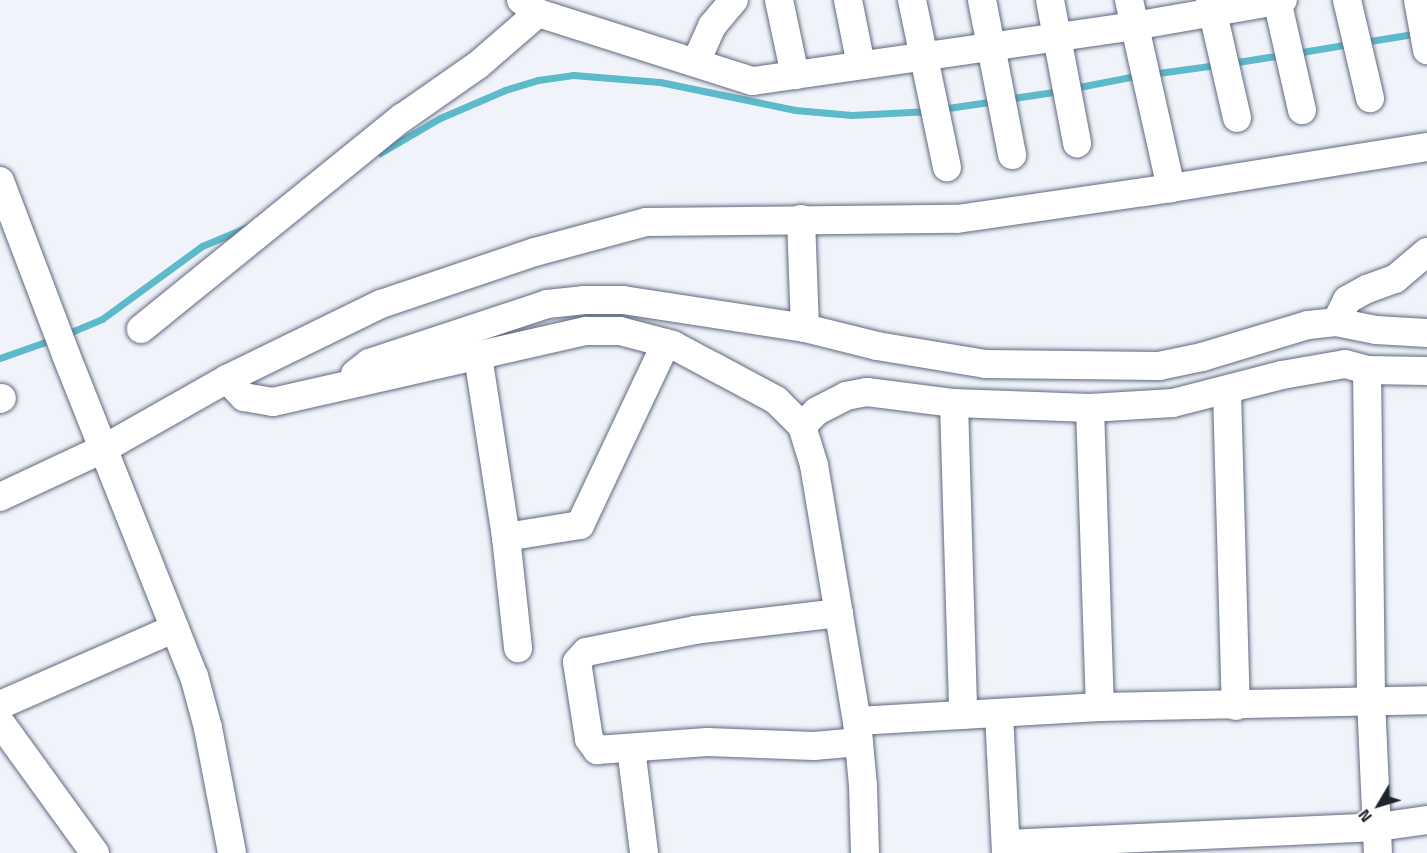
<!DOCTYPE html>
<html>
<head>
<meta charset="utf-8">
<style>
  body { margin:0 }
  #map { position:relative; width:1427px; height:853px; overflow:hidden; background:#f0f3f9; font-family:"Titillium Web",sans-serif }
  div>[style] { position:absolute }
  .stream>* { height:7px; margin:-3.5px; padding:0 3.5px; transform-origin:3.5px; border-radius:3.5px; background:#5cbaca }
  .roads { filter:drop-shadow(0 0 2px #5f6882) drop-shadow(0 0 2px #5f6882) }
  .minor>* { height:28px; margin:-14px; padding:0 14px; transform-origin:14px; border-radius:14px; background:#fff }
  span { translate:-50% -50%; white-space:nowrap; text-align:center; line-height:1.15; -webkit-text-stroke:4.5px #fff; paint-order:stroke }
  .north { position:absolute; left:1349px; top:775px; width:60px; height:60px; -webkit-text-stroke:4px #fff; paint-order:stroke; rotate:232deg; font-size:16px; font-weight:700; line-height:24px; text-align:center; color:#20242f }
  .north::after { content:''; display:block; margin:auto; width:21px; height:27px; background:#20242f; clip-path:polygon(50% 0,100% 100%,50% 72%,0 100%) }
</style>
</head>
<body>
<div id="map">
  <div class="stream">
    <div style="left:1364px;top:42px;width:56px;rotate:-9.3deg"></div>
    <div style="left:1296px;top:53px;width:55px;rotate:-9.5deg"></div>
    <div style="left:1231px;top:63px;width:52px;rotate:-8.9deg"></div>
    <div style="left:1151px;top:74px;width:67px;rotate:-7.8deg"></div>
    <div style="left:1074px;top:88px;width:67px;rotate:-11.1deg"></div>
    <div style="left:1006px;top:99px;width:55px;rotate:-8.4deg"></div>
    <div style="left:941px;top:109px;width:55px;rotate:-8.4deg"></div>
    <div style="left:380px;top:153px;width:69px;rotate:-30.3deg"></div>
    <div style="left:440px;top:118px;width:71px;rotate:-23.3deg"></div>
    <div style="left:505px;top:90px;width:34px;rotate:-17deg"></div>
    <div style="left:538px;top:80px;width:35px;rotate:-8deg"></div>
    <div style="left:573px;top:75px;width:87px;rotate:4.6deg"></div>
    <div style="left:660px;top:82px;width:138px;rotate:11.7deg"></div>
    <div style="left:795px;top:110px;width:57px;rotate:5deg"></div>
    <div style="left:852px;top:115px;width:78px;rotate:-2.9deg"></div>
    <div style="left:64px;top:335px;width:41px;rotate:-22.8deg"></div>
    <div style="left:102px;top:319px;width:124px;rotate:-36.1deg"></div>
    <div style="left:202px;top:246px;width:52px;rotate:-22.6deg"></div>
    <div style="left:0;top:358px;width:57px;rotate:-19.4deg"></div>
  </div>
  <div class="roads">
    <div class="minor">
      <div style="left:521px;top:0;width:21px;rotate:37deg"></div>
      <div style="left:538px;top:13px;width:225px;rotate:17.6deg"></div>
      <div style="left:753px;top:81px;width:385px;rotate:-8.2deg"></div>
      <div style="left:1134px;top:26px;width:151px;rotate:-9.9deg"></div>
      <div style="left:779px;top:0;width:77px;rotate:78deg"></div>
      <div style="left:848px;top:0;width:66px;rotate:78.7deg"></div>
      <div style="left:912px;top:0;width:171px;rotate:78.2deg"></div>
      <div style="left:982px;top:0;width:158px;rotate:79deg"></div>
      <div style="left:1050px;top:0;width:146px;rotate:79.3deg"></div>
      <div style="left:1129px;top:0;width:193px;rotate:77.4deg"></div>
      <div style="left:1210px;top:0;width:121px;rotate:77.1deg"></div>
      <div style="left:1277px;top:0;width:113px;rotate:77.2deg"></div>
      <div style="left:1347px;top:0;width:101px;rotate:76.8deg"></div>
      <div style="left:1418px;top:0;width:51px;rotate:79.8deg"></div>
      <div style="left:696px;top:62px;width:39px;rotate:-66deg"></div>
      <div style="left:712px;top:26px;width:34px;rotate:-50deg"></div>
      <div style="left:0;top:181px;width:186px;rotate:69.2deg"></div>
      <div style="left:66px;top:355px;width:346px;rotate:68.3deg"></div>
      <div style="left:194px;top:676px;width:54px;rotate:74.9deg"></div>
      <div style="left:208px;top:728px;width:127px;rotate:79.1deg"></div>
      <div style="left:801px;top:219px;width:109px;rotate:87.9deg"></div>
      <div style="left:805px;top:328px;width:74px;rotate:14deg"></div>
      <div style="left:877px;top:346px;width:110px;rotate:9.4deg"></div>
      <div style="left:986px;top:364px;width:173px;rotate:0.7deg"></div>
      <div style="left:1159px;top:366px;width:44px;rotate:-11.8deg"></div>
      <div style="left:1202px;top:357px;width:111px;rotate:-16.8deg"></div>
      <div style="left:1308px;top:325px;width:28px;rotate:-6deg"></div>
      <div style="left:1336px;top:322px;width:41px;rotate:11.3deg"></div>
      <div style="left:1376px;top:330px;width:51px;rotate:3.4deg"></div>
      <div style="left:1336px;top:322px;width:25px;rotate:-63deg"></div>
      <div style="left:1347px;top:300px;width:23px;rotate:-29deg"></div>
      <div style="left:1367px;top:289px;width:30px;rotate:-20deg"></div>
      <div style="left:1395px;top:279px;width:42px;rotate:-40.2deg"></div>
      <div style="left:141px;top:329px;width:336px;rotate:-39deg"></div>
      <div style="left:402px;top:118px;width:93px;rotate:-34.9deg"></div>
      <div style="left:478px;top:65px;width:79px;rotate:-40.9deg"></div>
      <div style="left:478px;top:356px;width:183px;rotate:81.2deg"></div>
      <div style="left:506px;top:537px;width:112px;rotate:83.8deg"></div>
      <div style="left:1367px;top:370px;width:330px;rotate:89.3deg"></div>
      <div style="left:1371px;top:700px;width:153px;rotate:87.4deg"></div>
      <div style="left:355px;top:374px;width:18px;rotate:-38deg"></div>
      <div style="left:369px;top:363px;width:188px;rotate:-18.3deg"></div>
      <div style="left:547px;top:304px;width:36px;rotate:-6deg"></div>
      <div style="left:583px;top:300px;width:40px"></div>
      <div style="left:623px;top:300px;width:184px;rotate:8.7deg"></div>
      <div style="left:227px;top:379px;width:25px;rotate:47deg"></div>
      <div style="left:244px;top:397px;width:29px;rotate:10deg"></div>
      <div style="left:273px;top:402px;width:321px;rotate:-12.8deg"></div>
      <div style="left:586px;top:331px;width:34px"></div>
      <div style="left:620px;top:331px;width:55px;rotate:14.8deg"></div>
      <div style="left:673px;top:345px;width:117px;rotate:28.1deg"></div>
      <div style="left:776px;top:400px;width:37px;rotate:45deg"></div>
      <div style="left:802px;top:426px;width:41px;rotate:72.9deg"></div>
      <div style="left:814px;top:465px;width:260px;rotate:80.5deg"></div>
      <div style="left:857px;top:721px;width:65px;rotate:84.7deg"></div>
      <div style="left:863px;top:786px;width:67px;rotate:88.3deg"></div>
      <div style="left:1227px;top:391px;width:315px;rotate:88.4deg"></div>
      <div style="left:0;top:399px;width:2px;rotate:-27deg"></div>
      <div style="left:954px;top:403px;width:312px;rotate:88.3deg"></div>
      <div style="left:1090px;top:408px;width:299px;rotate:88.1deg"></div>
      <div style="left:802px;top:426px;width:21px;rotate:-45deg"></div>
      <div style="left:817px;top:411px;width:33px;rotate:-27deg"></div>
      <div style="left:846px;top:396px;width:21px;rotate:-11deg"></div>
      <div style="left:867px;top:392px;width:88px;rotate:7.2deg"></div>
      <div style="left:954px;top:403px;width:136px;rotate:2.1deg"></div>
      <div style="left:1090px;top:408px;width:83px;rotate:-3.4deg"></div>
      <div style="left:1173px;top:403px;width:113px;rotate:-14.4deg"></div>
      <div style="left:1282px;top:375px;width:64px;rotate:-9.9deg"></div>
      <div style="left:1345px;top:364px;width:23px;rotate:15deg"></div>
      <div style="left:1367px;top:370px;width:60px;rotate:1deg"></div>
      <div style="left:0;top:497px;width:116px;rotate:-25deg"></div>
      <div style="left:105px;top:448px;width:140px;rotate:-29.5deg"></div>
      <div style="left:227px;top:379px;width:171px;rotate:-26deg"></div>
      <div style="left:381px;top:304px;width:163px;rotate:-18.7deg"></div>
      <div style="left:535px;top:252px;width:115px;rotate:-15.1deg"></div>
      <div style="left:646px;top:222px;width:311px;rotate:-0.6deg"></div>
      <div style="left:957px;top:219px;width:216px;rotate:-8.2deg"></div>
      <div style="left:1171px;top:188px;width:259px;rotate:-9.1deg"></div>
      <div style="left:506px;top:537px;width:75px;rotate:-9.2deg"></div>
      <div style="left:580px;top:525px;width:201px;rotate:-64.7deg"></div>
      <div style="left:839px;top:613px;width:145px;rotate:173.3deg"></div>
      <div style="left:695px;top:630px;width:111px;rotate:168.6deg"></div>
      <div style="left:586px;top:652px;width:13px;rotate:132deg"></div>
      <div style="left:577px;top:662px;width:78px;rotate:81.1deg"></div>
      <div style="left:589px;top:739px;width:14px;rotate:54deg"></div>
      <div style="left:597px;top:750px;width:110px;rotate:-4.2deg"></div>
      <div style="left:707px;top:742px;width:107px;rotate:2.1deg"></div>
      <div style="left:814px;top:746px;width:45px;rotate:-5.1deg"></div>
      <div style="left:0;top:705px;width:191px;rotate:-23.7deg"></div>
      <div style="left:999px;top:714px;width:139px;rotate:87.1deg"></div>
      <div style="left:857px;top:721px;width:243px;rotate:-3.3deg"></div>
      <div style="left:1100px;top:707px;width:327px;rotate:-1.2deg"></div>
      <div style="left:0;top:722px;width:162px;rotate:54.1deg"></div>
      <div style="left:631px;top:748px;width:106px;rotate:82.9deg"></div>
      <div style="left:1006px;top:844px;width:372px;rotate:-2.6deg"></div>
      <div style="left:1378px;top:827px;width:49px;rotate:-8.1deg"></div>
    </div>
  </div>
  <div class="north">N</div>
</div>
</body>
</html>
